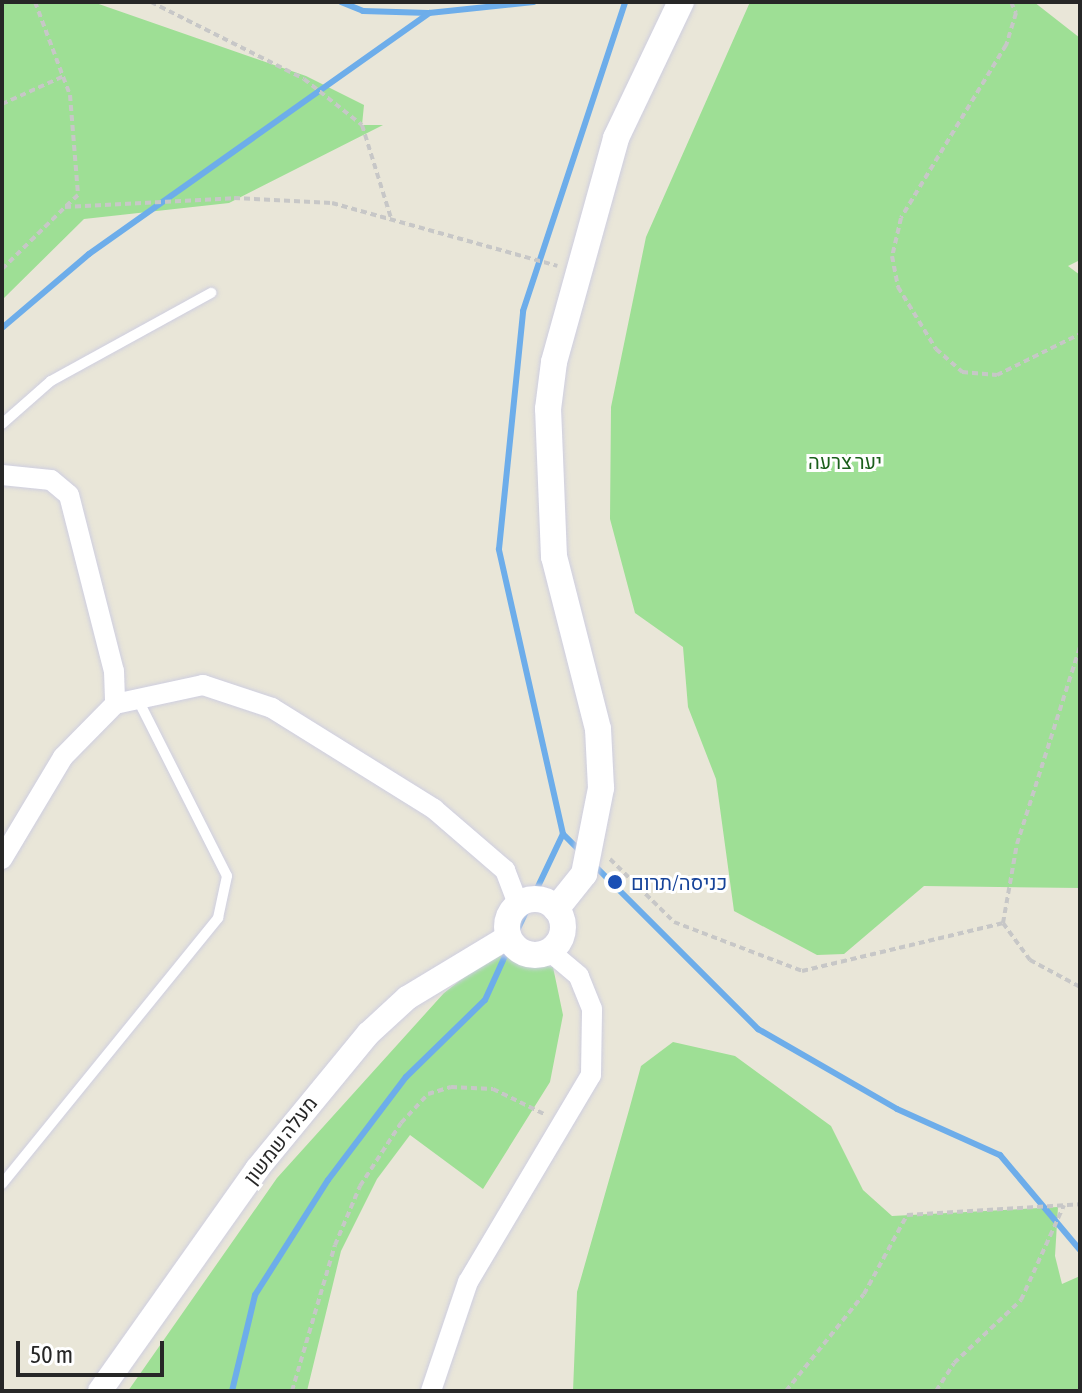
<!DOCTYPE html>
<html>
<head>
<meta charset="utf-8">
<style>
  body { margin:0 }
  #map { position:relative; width:1082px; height:1393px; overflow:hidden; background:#e9e6d8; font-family:"Asap Condensed",Heebo,sans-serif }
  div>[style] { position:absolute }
  .green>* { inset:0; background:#9edf95 }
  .stream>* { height:6px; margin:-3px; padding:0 3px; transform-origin:3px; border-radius:3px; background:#6dadea }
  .path>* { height:4px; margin-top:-2px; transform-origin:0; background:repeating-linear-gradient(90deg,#c7c7c7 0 6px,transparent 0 10px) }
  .roads { filter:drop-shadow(0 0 2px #cecee0) drop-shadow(0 0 2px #cecee0) }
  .service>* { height:10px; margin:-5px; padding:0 5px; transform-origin:5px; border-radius:5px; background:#fff }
  .minor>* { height:20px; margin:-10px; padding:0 10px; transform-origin:10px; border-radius:10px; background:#fff }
  .tertiary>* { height:24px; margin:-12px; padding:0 12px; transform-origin:12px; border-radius:12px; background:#fff }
  .secondary>* { height:26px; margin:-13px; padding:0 13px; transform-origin:13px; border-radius:13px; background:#fff }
  .secondary>.ring { margin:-13px; padding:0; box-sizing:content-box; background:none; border:26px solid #fff; border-radius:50% }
  .dots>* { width:22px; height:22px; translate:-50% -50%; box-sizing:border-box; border:4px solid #fff; border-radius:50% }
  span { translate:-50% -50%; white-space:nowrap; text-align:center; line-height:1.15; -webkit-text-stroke:6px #fff; paint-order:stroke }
  .park-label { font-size:20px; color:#1b5f1c }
  .transit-label { font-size:20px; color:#164399 }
  .left { translate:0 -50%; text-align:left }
  .street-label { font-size:20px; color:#272727 }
  .frame { position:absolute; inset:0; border:4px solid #272727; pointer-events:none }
  .scale { position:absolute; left:16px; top:1341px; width:148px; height:36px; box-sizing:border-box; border:4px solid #272727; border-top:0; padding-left:10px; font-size:24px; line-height:28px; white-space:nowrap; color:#272727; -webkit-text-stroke:6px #fff; paint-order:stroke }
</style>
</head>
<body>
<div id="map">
  <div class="green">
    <div style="clip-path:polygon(2px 2px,93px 2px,306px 76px,364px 105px,362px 125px,383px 125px,229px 203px,84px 219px,2px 300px)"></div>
    <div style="clip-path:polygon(750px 2px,1034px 2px,1080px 38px,1080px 260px,1068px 266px,1080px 275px,1080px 888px,924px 886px,844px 954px,817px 955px,734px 911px,716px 779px,688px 707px,683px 647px,635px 613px,610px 519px,611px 407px,646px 237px)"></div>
    <div style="clip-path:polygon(494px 954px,553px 967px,563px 1015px,550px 1082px,483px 1189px,410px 1135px,377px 1179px,341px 1251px,307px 1391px,128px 1391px,277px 1178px,444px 993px)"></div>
    <div style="clip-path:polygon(673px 1042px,735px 1056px,831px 1126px,863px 1190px,892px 1216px,1058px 1207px,1055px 1256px,1062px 1284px,1080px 1276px,1080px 1391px,573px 1391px,577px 1292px,629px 1110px,641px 1066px)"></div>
  </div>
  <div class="stream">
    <div style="left:341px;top:2px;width:24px;rotate:22deg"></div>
    <div style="left:363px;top:11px;width:66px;rotate:1.7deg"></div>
    <div style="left:429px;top:13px;width:105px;rotate:-6deg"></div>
    <div style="left:2px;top:328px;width:114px;rotate:-40.4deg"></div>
    <div style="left:89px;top:254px;width:417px;rotate:-35.3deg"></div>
    <div style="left:563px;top:834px;width:25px;rotate:45deg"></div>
    <div style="left:595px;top:866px;width:231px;rotate:45deg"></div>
    <div style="left:758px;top:1029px;width:160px;rotate:29.9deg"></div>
    <div style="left:897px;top:1109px;width:113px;rotate:24.1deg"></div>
    <div style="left:1000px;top:1155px;width:124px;rotate:49.9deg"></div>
    <div style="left:514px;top:937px;width:114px;rotate:-64.6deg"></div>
    <div style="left:563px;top:834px;width:292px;rotate:-102.7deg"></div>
    <div style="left:499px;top:549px;width:239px;rotate:-84.2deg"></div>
    <div style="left:523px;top:311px;width:325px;rotate:-71.7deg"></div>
    <div style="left:232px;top:1391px;width:99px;rotate:-76.5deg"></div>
    <div style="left:255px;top:1295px;width:136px;rotate:-57.6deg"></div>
    <div style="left:328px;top:1180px;width:129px;rotate:-52.9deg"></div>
    <div style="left:406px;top:1077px;width:110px;rotate:-44.3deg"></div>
    <div style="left:485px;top:1000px;width:58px;rotate:-65.6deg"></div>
  </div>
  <div class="path">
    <div style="left:35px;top:2px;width:99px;rotate:69.4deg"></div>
    <div style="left:70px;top:95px;width:100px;rotate:85.4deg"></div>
    <div style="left:78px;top:195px;width:18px;rotate:137deg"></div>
    <div style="left:151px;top:2px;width:171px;rotate:26.7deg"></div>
    <div style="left:304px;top:79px;width:74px;rotate:38.4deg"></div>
    <div style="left:362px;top:125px;width:97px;rotate:72.7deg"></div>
    <div style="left:1011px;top:2px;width:12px;rotate:66deg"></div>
    <div style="left:1016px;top:13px;width:34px;rotate:107deg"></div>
    <div style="left:1006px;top:45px;width:202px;rotate:121.3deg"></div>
    <div style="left:901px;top:218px;width:39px;rotate:103deg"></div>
    <div style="left:892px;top:256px;width:32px;rotate:79deg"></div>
    <div style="left:898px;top:287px;width:73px;rotate:58.5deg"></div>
    <div style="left:936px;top:349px;width:35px;rotate:41deg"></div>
    <div style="left:962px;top:372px;width:35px;rotate:5deg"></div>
    <div style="left:997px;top:375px;width:93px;rotate:-26.3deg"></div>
    <div style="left:2px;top:104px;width:68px;rotate:-24.3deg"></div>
    <div style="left:2px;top:269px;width:88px;rotate:-44.5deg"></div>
    <div style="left:65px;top:207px;width:169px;rotate:-3deg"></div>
    <div style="left:234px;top:198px;width:98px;rotate:2.9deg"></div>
    <div style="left:332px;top:203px;width:234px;rotate:15.6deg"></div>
    <div style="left:610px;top:859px;width:90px;rotate:44.5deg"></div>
    <div style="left:674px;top:922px;width:137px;rotate:20.9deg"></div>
    <div style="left:802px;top:971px;width:207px;rotate:-13.4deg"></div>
    <div style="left:1003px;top:923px;width:80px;rotate:-80deg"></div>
    <div style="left:1017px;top:844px;width:208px;rotate:-72.3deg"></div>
    <div style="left:1003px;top:923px;width:46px;rotate:53.9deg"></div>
    <div style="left:1030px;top:960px;width:57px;rotate:28.4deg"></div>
    <div style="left:292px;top:1391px;width:152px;rotate:-73.6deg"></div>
    <div style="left:335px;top:1245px;width:64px;rotate:-67deg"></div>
    <div style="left:360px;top:1186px;width:75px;rotate:-56.9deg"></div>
    <div style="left:401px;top:1123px;width:40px;rotate:-47deg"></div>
    <div style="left:428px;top:1094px;width:24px;rotate:-17deg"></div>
    <div style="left:451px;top:1087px;width:42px;rotate:2.7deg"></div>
    <div style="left:493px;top:1089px;width:59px;rotate:26.1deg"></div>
    <div style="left:786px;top:1391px;width:124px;rotate:-51.2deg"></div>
    <div style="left:864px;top:1294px;width:90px;rotate:-61.4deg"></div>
    <div style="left:907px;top:1215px;width:173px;rotate:-3.6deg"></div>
    <div style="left:936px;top:1391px;width:33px;rotate:-57deg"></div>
    <div style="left:954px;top:1363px;width:92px;rotate:-43.2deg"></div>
    <div style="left:1021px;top:1300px;width:104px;rotate:-65.6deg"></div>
  </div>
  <div class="roads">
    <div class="service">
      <div style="left:2px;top:424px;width:65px;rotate:-41.3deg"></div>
      <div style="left:51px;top:381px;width:183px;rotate:-28.8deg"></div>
      <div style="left:2px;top:1184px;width:343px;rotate:-50.9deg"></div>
      <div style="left:218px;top:918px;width:43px;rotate:-77.9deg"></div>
      <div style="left:227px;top:876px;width:199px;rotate:-116.8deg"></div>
    </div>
    <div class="minor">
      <div style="left:2px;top:475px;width:49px;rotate:5.8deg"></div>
      <div style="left:51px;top:480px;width:23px;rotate:40deg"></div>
      <div style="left:69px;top:495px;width:182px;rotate:75.7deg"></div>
      <div style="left:114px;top:671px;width:33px;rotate:88deg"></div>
      <div style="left:2px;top:859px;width:119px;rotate:-59.1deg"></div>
      <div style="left:63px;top:757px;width:74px;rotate:-45.5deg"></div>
      <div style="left:115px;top:704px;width:90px;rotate:-12.2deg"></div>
      <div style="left:203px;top:685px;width:73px;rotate:18.4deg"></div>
      <div style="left:272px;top:708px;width:191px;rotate:31.9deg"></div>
      <div style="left:434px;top:809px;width:94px;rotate:40.7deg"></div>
      <div style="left:505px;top:870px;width:36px;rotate:69deg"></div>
      <div style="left:431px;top:1391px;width:115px;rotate:-71.3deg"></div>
      <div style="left:468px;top:1282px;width:241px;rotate:-59.3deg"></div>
      <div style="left:591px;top:1075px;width:66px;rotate:-89.1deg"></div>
      <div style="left:592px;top:1009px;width:35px;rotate:-112deg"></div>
      <div style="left:579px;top:976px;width:39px;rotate:-140deg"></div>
    </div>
    <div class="tertiary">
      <div style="left:100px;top:1391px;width:272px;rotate:-54.7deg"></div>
      <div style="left:257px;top:1169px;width:175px;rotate:-50.6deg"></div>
      <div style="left:368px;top:1034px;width:53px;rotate:-42.7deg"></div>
      <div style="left:407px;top:998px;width:118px;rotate:-31.1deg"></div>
    </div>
    <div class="secondary">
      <div class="ring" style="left:507px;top:899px;width:30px;height:30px"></div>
      <div style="left:556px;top:909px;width:45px;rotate:-51.3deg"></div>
      <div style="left:584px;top:874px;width:88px;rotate:-78.8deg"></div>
      <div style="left:601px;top:788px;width:59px;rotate:-92.9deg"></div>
      <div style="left:598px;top:729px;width:178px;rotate:-104.3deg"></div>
      <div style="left:554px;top:557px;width:148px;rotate:-92.3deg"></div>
      <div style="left:548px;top:409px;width:47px;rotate:-82.7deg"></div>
      <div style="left:554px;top:362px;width:232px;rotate:-74.5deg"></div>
      <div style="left:616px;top:138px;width:151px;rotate:-64.5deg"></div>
    </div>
  </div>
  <div class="dots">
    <div style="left:615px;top:882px;background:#1a4fb4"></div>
  </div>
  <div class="park-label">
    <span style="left:845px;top:461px">יער צרעה</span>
  </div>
  <div class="transit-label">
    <span class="left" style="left:631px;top:882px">כניסה/תרום</span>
  </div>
  <div class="street-label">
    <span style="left:280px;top:1140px;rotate:-52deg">מעלה שמשון</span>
  </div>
  <div class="frame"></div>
  <div class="scale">50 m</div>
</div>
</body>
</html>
